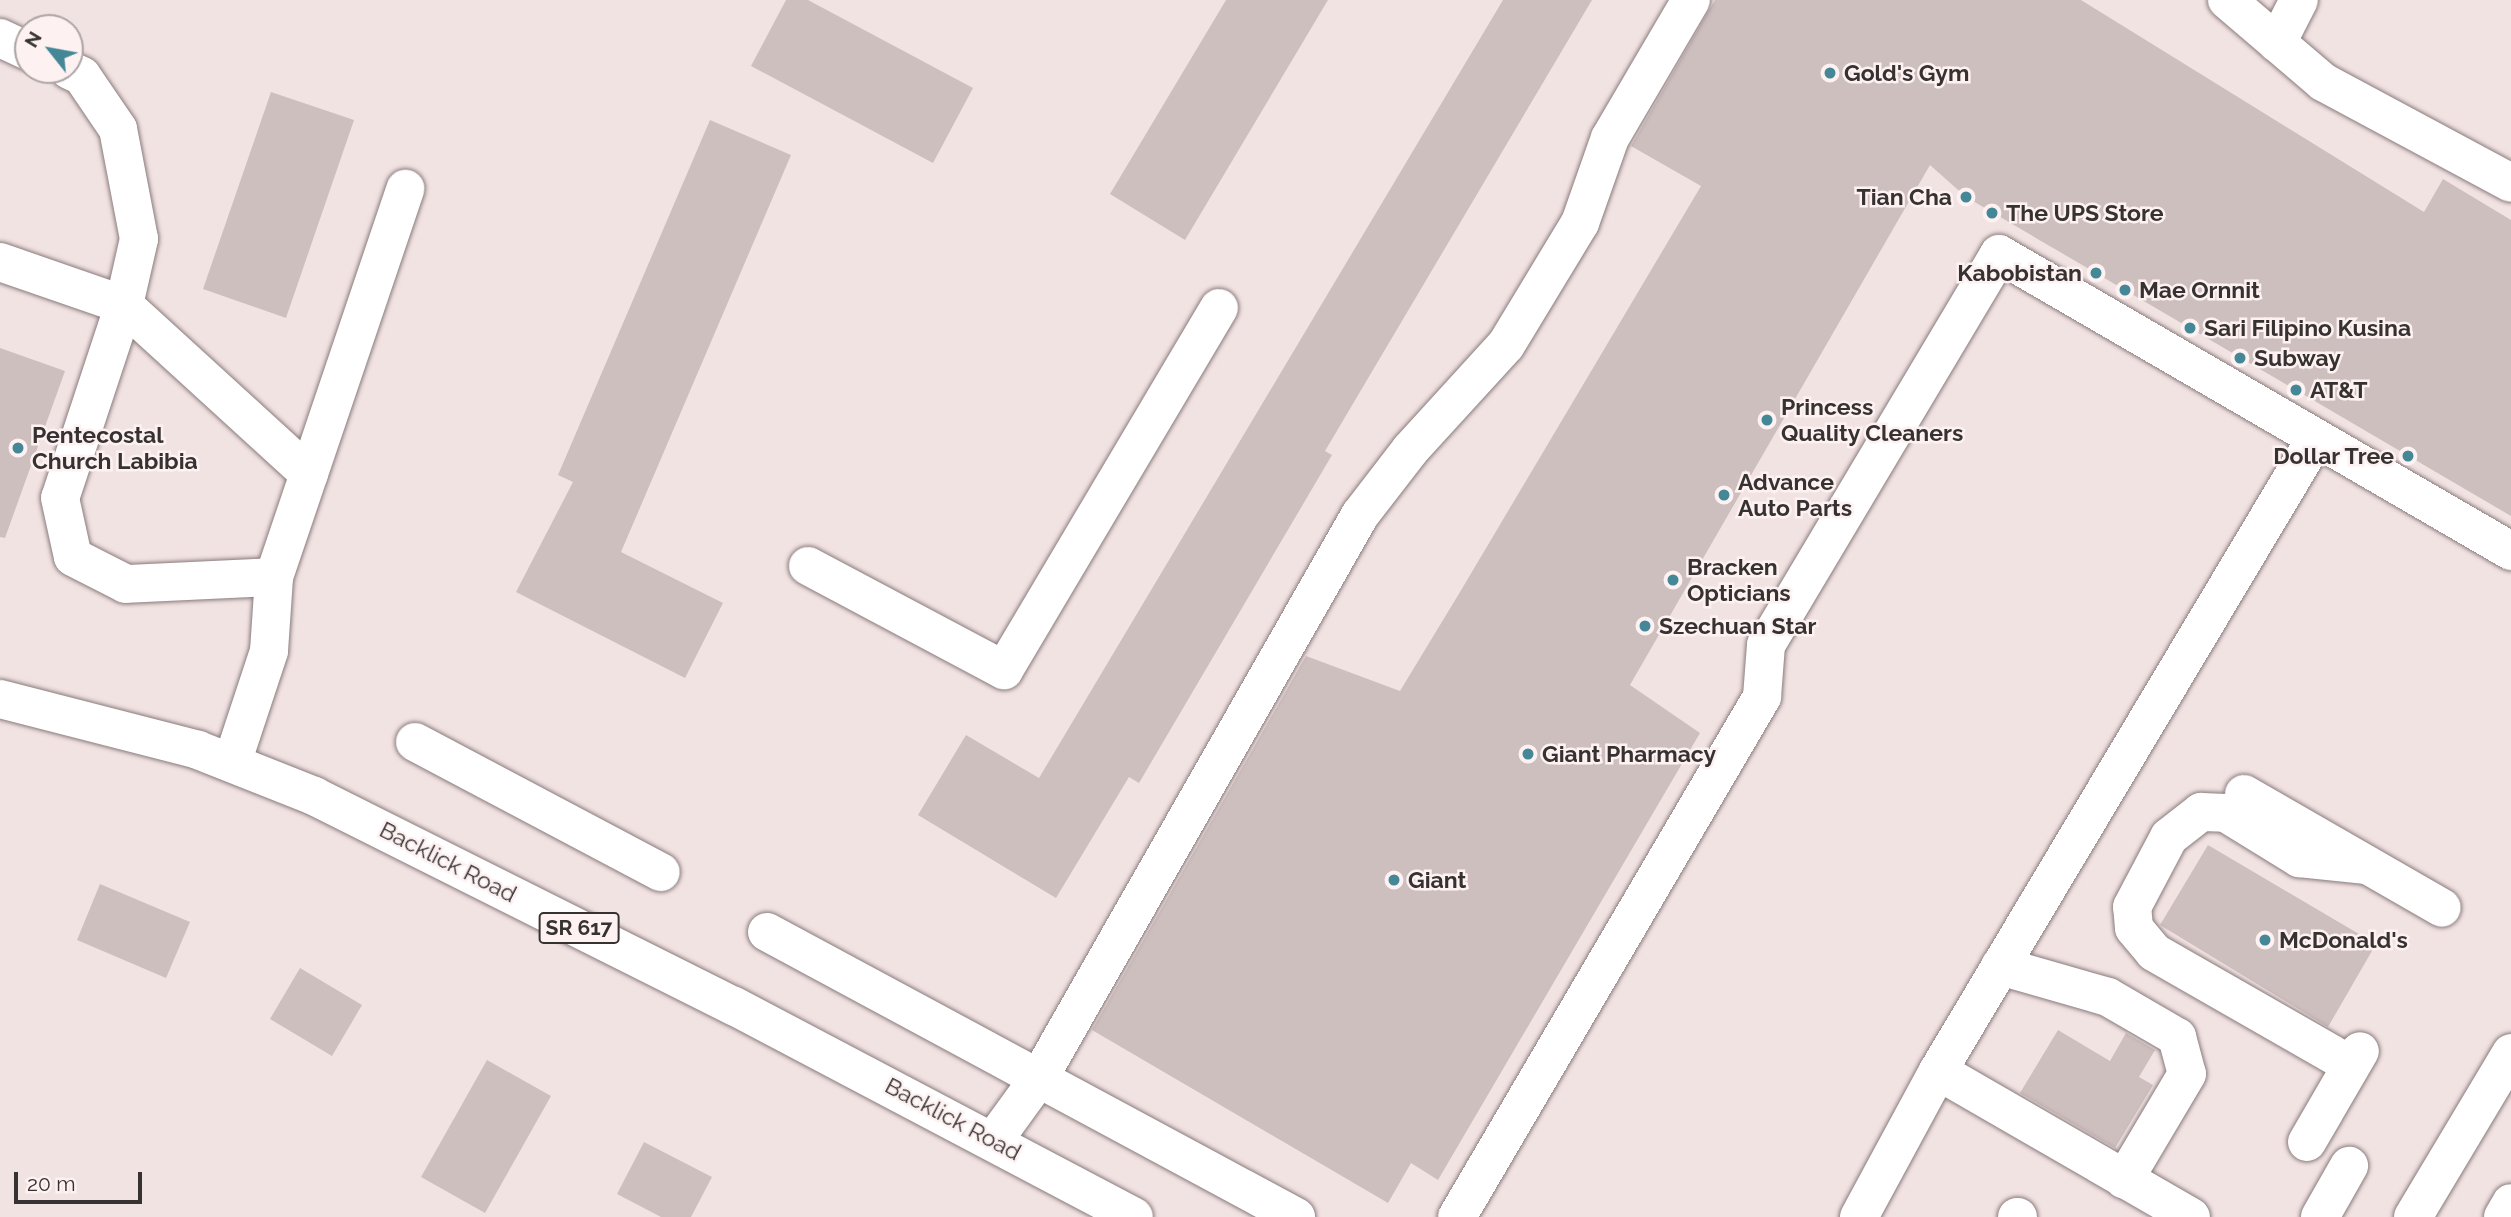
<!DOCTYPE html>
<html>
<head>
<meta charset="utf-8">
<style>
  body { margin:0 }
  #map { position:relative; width:2511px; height:1217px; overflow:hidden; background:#f2e3e3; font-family:Raleway,sans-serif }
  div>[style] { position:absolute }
  .building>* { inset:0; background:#cebfbf }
  .roads { filter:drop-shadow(0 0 2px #897b7c) drop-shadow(0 0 2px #897b7c) }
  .minor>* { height:38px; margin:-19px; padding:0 19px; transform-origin:19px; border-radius:19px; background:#fff }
  .major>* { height:38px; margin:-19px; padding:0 19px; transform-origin:19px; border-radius:19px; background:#fff }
  .dots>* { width:19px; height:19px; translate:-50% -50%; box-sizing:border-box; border:4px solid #fdf1f1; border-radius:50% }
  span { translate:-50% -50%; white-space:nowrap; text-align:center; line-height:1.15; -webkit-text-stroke:5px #fdf1f1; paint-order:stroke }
  .shield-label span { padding:2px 5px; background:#fdf1f1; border:2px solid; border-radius:5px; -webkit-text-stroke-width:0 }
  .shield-label { font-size:21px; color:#373232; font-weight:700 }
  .poi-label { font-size:23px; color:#373232; font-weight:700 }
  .left { translate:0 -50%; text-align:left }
  .right { translate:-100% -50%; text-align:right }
  .street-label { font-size:23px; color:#373232 }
  .north { position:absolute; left:14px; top:14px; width:70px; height:70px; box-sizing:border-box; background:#fdf1f1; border:2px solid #aea5a5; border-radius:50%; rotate:301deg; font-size:19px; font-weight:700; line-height:28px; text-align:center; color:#373232 }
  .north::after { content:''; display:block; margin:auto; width:24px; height:32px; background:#448897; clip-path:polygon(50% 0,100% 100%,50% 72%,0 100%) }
  .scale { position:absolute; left:14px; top:1172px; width:128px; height:32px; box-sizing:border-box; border:4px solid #373232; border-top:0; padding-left:9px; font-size:21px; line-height:24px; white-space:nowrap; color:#373232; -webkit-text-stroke:5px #fdf1f1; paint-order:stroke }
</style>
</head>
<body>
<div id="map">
  <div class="building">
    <div style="clip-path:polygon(786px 0,808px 0,973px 88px,933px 163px,751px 66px)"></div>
    <div style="clip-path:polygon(1226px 0,1328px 0,1185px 240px,1110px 194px)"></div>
    <div style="clip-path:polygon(1503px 0,1592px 0,1325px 451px,1332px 455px,1139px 783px,1129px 777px,1056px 898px,918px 815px,966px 735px,1039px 778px)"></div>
    <div style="clip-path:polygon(1715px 0,2081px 0,2424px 212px,2443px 179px,2511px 220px,2511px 516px,1966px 197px,1930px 165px,1630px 685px,1700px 733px,1438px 1180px,1411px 1163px,1388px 1203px,1092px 1030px,1306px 656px,1400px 691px,1460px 592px,1701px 186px,1631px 146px)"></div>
    <div style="clip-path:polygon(271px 92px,354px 120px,286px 318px,203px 289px)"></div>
    <div style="clip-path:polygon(710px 120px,791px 155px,621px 552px,723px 603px,685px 678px,516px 592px,573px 482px,558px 475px)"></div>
    <div style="clip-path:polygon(0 348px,65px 371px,5px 538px,0 537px)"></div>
    <div style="clip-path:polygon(2208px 845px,2376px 944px,2328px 1027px,2160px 925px)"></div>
    <div style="clip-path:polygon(100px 884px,190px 922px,166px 978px,77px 940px)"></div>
    <div style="clip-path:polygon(300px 968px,362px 1005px,332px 1056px,270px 1019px)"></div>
    <div style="clip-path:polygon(2058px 1030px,2110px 1061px,2126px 1033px,2155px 1050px,2139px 1077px,2153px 1085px,2115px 1148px,2020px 1093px)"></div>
    <div style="clip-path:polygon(487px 1060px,551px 1096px,485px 1213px,421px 1177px)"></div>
    <div style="clip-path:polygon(644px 1142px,712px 1177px,691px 1217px,661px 1217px,617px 1194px)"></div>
  </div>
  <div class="roads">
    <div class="minor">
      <div style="left:2227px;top:0;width:126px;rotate:40.5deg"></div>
      <div style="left:2323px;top:82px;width:213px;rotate:28.2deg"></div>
      <div style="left:0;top:38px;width:31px;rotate:25deg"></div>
      <div style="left:2277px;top:43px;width:48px;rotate:-62.9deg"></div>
      <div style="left:0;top:262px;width:131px;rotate:19.1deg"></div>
      <div style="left:124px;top:305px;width:68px;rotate:-77.2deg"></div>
      <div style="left:139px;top:239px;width:112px;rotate:-100.8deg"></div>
      <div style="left:118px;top:129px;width:64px;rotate:-124.2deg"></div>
      <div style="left:82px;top:76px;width:14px;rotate:-155deg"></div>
      <div style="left:309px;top:474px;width:251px;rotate:-137.6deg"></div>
      <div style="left:124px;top:305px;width:203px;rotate:108.3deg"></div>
      <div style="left:60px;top:498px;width:60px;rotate:77.6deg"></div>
      <div style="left:73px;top:557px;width:59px;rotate:27deg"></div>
      <div style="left:126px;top:584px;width:148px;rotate:-2.7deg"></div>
      <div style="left:274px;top:577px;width:410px;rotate:-71.3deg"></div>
      <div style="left:808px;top:566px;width:222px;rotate:28deg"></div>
      <div style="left:1004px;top:670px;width:421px;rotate:-59.3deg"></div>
      <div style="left:415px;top:742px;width:278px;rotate:27.9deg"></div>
      <div style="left:232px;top:763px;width:118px;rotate:-71.7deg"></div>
      <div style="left:269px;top:651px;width:74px;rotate:-86.1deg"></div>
      <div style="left:2244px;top:794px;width:228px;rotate:29.9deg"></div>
      <div style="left:767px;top:932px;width:601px;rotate:28.31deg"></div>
      <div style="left:2000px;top:966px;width:112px;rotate:16deg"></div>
      <div style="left:2108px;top:997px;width:80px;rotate:30.1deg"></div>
      <div style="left:2177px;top:1037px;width:38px;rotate:75deg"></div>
      <div style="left:2187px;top:1074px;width:123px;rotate:120.7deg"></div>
      <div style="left:2351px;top:1065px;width:227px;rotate:-150.2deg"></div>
      <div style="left:2154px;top:952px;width:31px;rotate:-130deg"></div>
      <div style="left:2134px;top:928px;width:21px;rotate:-95deg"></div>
      <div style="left:2132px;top:907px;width:79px;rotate:-62.1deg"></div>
      <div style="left:2169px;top:837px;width:41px;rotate:-38deg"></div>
      <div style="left:2201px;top:812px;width:25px;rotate:2deg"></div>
      <div style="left:2226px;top:813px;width:86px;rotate:31.7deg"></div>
      <div style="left:2299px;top:858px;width:68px;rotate:5.9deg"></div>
      <div style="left:1938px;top:1071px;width:292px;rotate:30deg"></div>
      <div style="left:994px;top:1140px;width:77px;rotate:-54deg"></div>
      <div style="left:1039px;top:1078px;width:648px;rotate:-60.31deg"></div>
      <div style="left:1360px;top:515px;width:82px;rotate:-52.4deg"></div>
      <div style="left:1410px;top:450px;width:142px;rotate:-47.6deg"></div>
      <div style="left:1506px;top:345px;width:143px;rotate:-58.8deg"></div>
      <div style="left:1580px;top:223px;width:90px;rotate:-70.6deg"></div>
      <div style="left:1610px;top:138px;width:160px;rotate:-59.6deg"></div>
      <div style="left:2307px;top:1142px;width:105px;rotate:-59.8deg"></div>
      <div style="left:1457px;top:1217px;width:603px;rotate:-59.61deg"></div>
      <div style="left:1762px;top:697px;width:52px;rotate:-85.6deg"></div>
      <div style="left:1766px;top:645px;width:455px;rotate:-59.2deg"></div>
      <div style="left:1999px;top:254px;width:592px;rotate:30.12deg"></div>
      <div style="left:1859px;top:1217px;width:166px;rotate:-61.6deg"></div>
      <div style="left:1938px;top:1071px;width:737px;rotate:-59.16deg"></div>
      <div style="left:2017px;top:1217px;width:1px"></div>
      <div style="left:2320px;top:1217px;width:59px;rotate:-60.4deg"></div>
    </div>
    <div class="major">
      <div style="left:0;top:699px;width:204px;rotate:14.4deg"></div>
      <div style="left:198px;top:750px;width:125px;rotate:21.6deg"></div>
      <div style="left:314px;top:796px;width:470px;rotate:26.6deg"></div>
      <div style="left:734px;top:1006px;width:452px;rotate:27.8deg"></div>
      <div style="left:2413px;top:1217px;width:191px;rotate:-59.1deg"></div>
      <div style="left:2503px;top:1217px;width:16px;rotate:-60deg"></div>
    </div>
  </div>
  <div class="dots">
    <div style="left:1830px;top:73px;background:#448897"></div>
    <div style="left:1966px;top:197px;background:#448897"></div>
    <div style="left:1992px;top:213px;background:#448897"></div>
    <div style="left:2096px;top:273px;background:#448897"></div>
    <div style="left:2125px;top:290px;background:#448897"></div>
    <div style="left:2190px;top:328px;background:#448897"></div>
    <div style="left:2240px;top:358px;background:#448897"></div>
    <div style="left:2296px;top:390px;background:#448897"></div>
    <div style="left:1767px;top:420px;background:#448897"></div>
    <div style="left:18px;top:448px;background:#448897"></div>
    <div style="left:2408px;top:456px;background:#448897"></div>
    <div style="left:1724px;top:495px;background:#448897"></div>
    <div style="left:1673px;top:580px;background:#448897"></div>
    <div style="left:1645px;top:626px;background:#448897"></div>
    <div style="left:1528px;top:754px;background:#448897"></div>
    <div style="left:1394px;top:880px;background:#448897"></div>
    <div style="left:2265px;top:940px;background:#448897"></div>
  </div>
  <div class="shield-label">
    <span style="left:579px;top:928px">SR 617</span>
  </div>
  <div class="poi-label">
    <span class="left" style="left:1844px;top:73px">Gold's Gym</span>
    <span class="right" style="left:1952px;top:197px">Tian Cha</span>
    <span class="left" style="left:2006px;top:213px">The UPS Store</span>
    <span class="right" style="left:2082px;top:273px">Kabobistan</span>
    <span class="left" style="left:2139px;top:290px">Mae Ornnit</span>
    <span class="left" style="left:2204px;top:328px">Sari Filipino Kusina</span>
    <span class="left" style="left:2254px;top:358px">Subway</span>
    <span class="left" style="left:2310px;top:390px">AT&amp;T</span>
    <span class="left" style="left:1781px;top:420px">Princess<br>Quality Cleaners</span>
    <span class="left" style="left:32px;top:448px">Pentecostal<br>Church Labibia</span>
    <span class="right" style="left:2394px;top:456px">Dollar Tree</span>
    <span class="left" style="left:1738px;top:495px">Advance<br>Auto Parts</span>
    <span class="left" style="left:1687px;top:580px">Bracken<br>Opticians</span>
    <span class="left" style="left:1659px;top:626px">Szechuan Star</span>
    <span class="left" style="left:1542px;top:754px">Giant Pharmacy</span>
    <span class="left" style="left:1408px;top:880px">Giant</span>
    <span class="left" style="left:2279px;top:940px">McDonald's</span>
  </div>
  <div class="street-label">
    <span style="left:448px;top:862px;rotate:27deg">Backlick Road</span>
    <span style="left:953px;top:1119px;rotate:28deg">Backlick Road</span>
  </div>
  <div class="north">N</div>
  <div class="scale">20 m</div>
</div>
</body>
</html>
